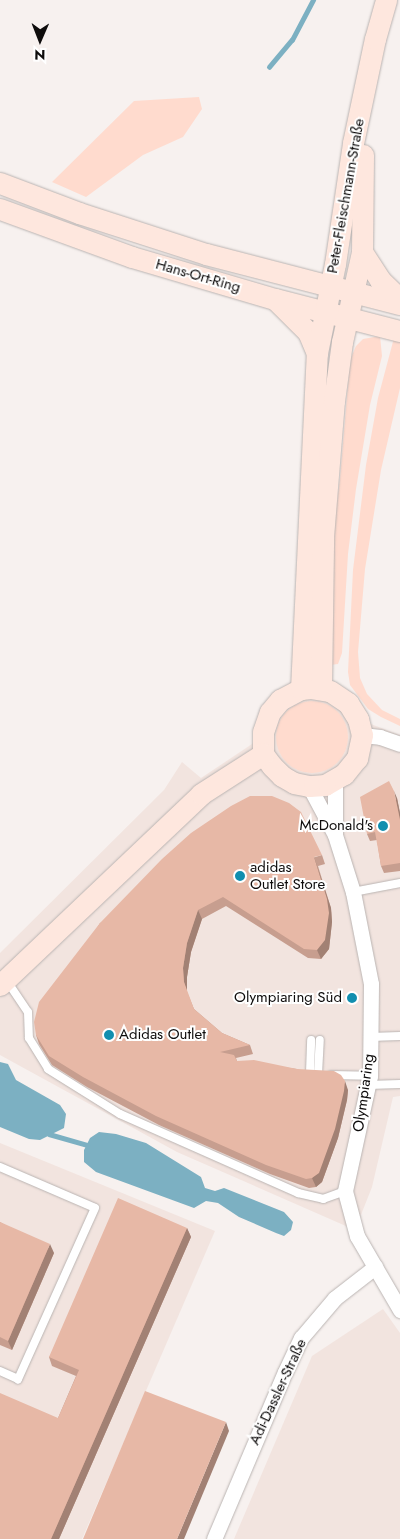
<!DOCTYPE html>
<html>
<head>
<meta charset="utf-8">
<style>
  body { margin:0 }
  #map { position:relative; width:400px; height:1539px; overflow:hidden; background:#f7f1ef; font-family:Jost,sans-serif }
  div>[style] { position:absolute }
  .built>* { inset:0; background:#f2e4df }
  .green>* { inset:0; background:#ffdbce }
  .round { border-radius:50% }
  .water>* { inset:0; background:#7cb0c2 }
  .stream>* { height:4.5px; margin:-2.25px; padding:0 2.25px; transform-origin:2.25px; border-radius:2.25px; background:#7cb0c2 }
  .roads { filter:drop-shadow(0 0 1px #bab4b2) drop-shadow(0 0 1px #bab4b2) }
  .lane>* { height:8px; margin:-4px; padding:0 4px; transform-origin:4px; border-radius:4px; background:#fff }
  .street>* { height:15px; margin:-7.5px; padding:0 7.5px; transform-origin:7.5px; border-radius:7.5px; background:#fff }
  .secondary>* { height:21px; margin:-10.5px; padding:0 10.5px; transform-origin:10.5px; border-radius:10.5px; background:#fee7de }
  .wall>* { inset:0; background:#c79e8f }
  .shaded-wall>* { inset:0; background:#a28174 }
  .building>* { inset:0; background:#e7b8a6 }
  .dots>* { width:14px; height:14px; translate:-50% -50%; box-sizing:border-box; border:2px solid #fff; border-radius:50% }
  span { translate:-50% -50%; white-space:nowrap; text-align:center; line-height:1.15; -webkit-text-stroke:4px #fff; paint-order:stroke }
  .street-label { font-size:15px; color:#0e0c0c }
  .poi-label { font-size:15px; color:#0e0c0c }
  .right { translate:-100% -50%; text-align:right }
  .left { translate:0 -50%; text-align:left }
  .north { position:absolute; left:15px; top:15px; width:50px; height:50px; -webkit-text-stroke:4px #fff; paint-order:stroke; rotate:181deg; font-size:14px; font-weight:700; line-height:20px; text-align:center; color:#0e0c0c }
  .north::after { content:''; display:block; margin:auto; width:18px; height:22px; background:#0e0c0c; clip-path:polygon(50% 0,100% 100%,50% 72%,0 100%) }
</style>
</head>
<body>
<div id="map">
  <div class="built">
    <div style="clip-path:polygon(332px 689px,368px 723px,400px 735px,400px 1096px,393px 1097px,372px 1187px,355px 1230px,177px 1152px,0 1055px,0 953px,164px 790px,182px 762px,201px 778px,252px 744px,257px 735px,264px 711px)"></div>
    <div style="clip-path:polygon(0 1143px,215px 1231px,82px 1539px,0 1539px)"></div>
    <div style="clip-path:polygon(383px 1309px,400px 1333px,400px 1539px,234px 1539px,312px 1356px)"></div>
  </div>
  <div class="green">
    <div style="clip-path:polygon(199px 97px,202px 109px,183px 137px,143px 155px,86px 197px,52px 182px,134px 101px)"></div>
    <div style="clip-path:polygon(380px 336px,382px 356px,370px 405px,356px 489px,348px 554px,342px 653px,338px 664px,330px 665px,330px 555px,340px 478px,350px 360px,356px 346px,363px 339px)"></div>
    <div style="clip-path:polygon(394px 338px,400px 339px,400px 388px,381px 470px,365px 569px,358px 652px,360px 678px,367px 694px,382px 710px,400px 719px,400px 726px,381px 717px,368px 709px,350px 685px,348px 672px,353px 570px,366px 465px,378px 398px)"></div>
    <div class="round" style="left:276px;top:701px;width:72px;height:72px"></div>
  </div>
  <div class="water">
    <div style="clip-path:polygon(0 1062px,8px 1064px,16px 1080px,60px 1105px,66px 1114px,64px 1128px,40px 1140px,29px 1139px,0 1127px)"></div>
    <div style="clip-path:polygon(99px 1132px,116px 1134px,146px 1143px,201px 1177px,205px 1188px,215px 1191px,224px 1188px,284px 1212px,293px 1222px,291px 1230px,284px 1236px,276px 1233px,239px 1217px,218px 1203px,206px 1201px,194px 1208px,96px 1172px,84px 1162px,84px 1150px,90px 1138px)"></div>
  </div>
  <div class="stream">
    <div style="left:269px;top:67px;width:35px;rotate:-50deg"></div>
    <div style="left:292px;top:40px;width:45px;rotate:-62.3deg"></div>
    <div style="left:49px;top:1134px;width:40px;rotate:16deg"></div>
  </div>
  <div class="roads">
    <div class="lane">
      <div style="left:353px;top:892px;width:48px;rotate:-10.8deg"></div>
      <div style="left:7px;top:981px;width:37px;rotate:56deg"></div>
      <div style="left:28px;top:1012px;width:26px;rotate:88deg"></div>
      <div style="left:29px;top:1038px;width:36px;rotate:58deg"></div>
      <div style="left:48px;top:1069px;width:85px;rotate:32deg"></div>
      <div style="left:120px;top:1114px;width:195px;rotate:23.9deg"></div>
      <div style="left:298px;top:1193px;width:26px;rotate:13deg"></div>
      <div style="left:323px;top:1199px;width:23px;rotate:-20deg"></div>
      <div style="left:370px;top:1037px;width:30px;rotate:-2deg"></div>
      <div style="left:310px;top:1073px;width:33px;rotate:-88deg"></div>
      <div style="left:318px;top:1074px;width:34px;rotate:-87deg"></div>
      <div style="left:331px;top:1075px;width:39px;rotate:1deg"></div>
      <div style="left:368px;top:1085px;width:32px;rotate:-2deg"></div>
      <div style="left:0;top:1167px;width:103px;rotate:23.3deg"></div>
      <div style="left:95px;top:1208px;width:188px;rotate:114.2deg"></div>
      <div style="left:18px;top:1379px;width:20px;rotate:-156deg"></div>
    </div>
    <div class="street">
      <div style="left:362px;top:735px;width:18px;rotate:6deg"></div>
      <div style="left:380px;top:737px;width:21px;rotate:19deg"></div>
      <div style="left:335px;top:780px;width:54px;rotate:90deg"></div>
      <div style="left:309px;top:786px;width:55px;rotate:62deg"></div>
      <div style="left:335px;top:835px;width:60px;rotate:72.5deg"></div>
      <div style="left:353px;top:892px;width:94px;rotate:78.9deg"></div>
      <div style="left:371px;top:984px;width:92px;rotate:90.6deg"></div>
      <div style="left:370px;top:1076px;width:118px;rotate:102.3deg"></div>
      <div style="left:345px;top:1191px;width:47px;rotate:75.1deg"></div>
      <div style="left:357px;top:1236px;width:86px;rotate:59.8deg"></div>
      <div style="left:214px;top:1539px;width:181px;rotate:-67deg"></div>
      <div style="left:285px;top:1372px;width:38px;rotate:-65deg"></div>
      <div style="left:301px;top:1338px;width:52px;rotate:-49.6deg"></div>
      <div style="left:335px;top:1298px;width:51px;rotate:-37.8deg"></div>
    </div>
    <div class="secondary">
      <div style="left:0;top:183px;width:85px;rotate:20.8deg"></div>
      <div style="left:79px;top:213px;width:133px;rotate:17.9deg"></div>
      <div style="left:206px;top:254px;width:200px;rotate:14.5deg"></div>
      <div style="left:0;top:209px;width:140px;rotate:20deg"></div>
      <div style="left:132px;top:257px;width:149px;rotate:16.4deg"></div>
      <div style="left:275px;top:299px;width:129px;rotate:14.4deg"></div>
      <div style="left:362px;top:252px;width:33px;rotate:57deg"></div>
      <div style="left:380px;top:280px;width:28px;rotate:44deg"></div>
      <div style="left:277px;top:301px;width:44px;rotate:45deg"></div>
      <div style="left:308px;top:332px;width:23px;rotate:67deg"></div>
      <div style="left:310px;top:688px;width:20px;rotate:9deg"></div>
      <div style="left:330px;top:691px;width:22px;rotate:34deg"></div>
      <div style="left:348px;top:703px;width:19px;rotate:58deg"></div>
      <div style="left:358px;top:719px;width:16px;rotate:76deg"></div>
      <div style="left:362px;top:735px;width:24px;rotate:102deg"></div>
      <div style="left:357px;top:758px;width:21px;rotate:129deg"></div>
      <div style="left:344px;top:774px;width:22px;rotate:150deg"></div>
      <div style="left:325px;top:785px;width:16px;rotate:176deg"></div>
      <div style="left:309px;top:786px;width:15px;rotate:-169deg"></div>
      <div style="left:294px;top:783px;width:14px;rotate:-150deg"></div>
      <div style="left:282px;top:776px;width:14px;rotate:-135deg"></div>
      <div style="left:272px;top:766px;width:15px;rotate:-127deg"></div>
      <div style="left:263px;top:754px;width:22px;rotate:-90deg"></div>
      <div style="left:263px;top:732px;width:21px;rotate:-71deg"></div>
      <div style="left:270px;top:712px;width:16px;rotate:-50deg"></div>
      <div style="left:280px;top:700px;width:24px;rotate:-28deg"></div>
      <div style="left:301px;top:689px;width:9px;rotate:-6deg"></div>
      <div style="left:301px;top:689px;width:336px;rotate:-87.3deg"></div>
      <div style="left:317px;top:353px;width:91px;rotate:-78.6deg"></div>
      <div style="left:335px;top:264px;width:122px;rotate:-81.5deg"></div>
      <div style="left:353px;top:143px;width:106px;rotate:-78.1deg"></div>
      <div style="left:375px;top:39px;width:41px;rotate:-74.2deg"></div>
      <div style="left:321px;top:689px;width:152px;rotate:-89.2deg"></div>
      <div style="left:323px;top:537px;width:136px;rotate:-85.4deg"></div>
      <div style="left:334px;top:401px;width:60px;rotate:-82.3deg"></div>
      <div style="left:342px;top:342px;width:92px;rotate:-77.5deg"></div>
      <div style="left:362px;top:252px;width:97px;rotate:-89.4deg"></div>
      <div style="left:0;top:985px;width:277px;rotate:-43.5deg"></div>
      <div style="left:201px;top:794px;width:74px;rotate:-32.8deg"></div>
    </div>
  </div>
  <div class="wall">
    <div style="clip-path:polygon(397px 798px,400px 813px,400px 871px,384px 873px,381px 866px,377px 840px,370px 841px,367px 834px)"></div>
    <div style="clip-path:polygon(322px 855px,325px 864px,318px 866px,331px 908px,332px 922px,329px 949px,321px 959px,308px 958px,226px 906px,202px 919px,191px 952px,187px 977px,187px 992px,194px 1009px,222px 1033px,250px 1045px,253px 1054px,236px 1058px,237px 1061px,297px 1069px,348px 1090px,347px 1100px,338px 1138px,322px 1182px,316px 1187px,309px 1188px,270px 1174px,159px 1125px,87px 1087px,52px 1065px,39px 1044px,36px 1035px,100px 923px)"></div>
    <div style="clip-path:polygon(0 1222px,54px 1253px,12px 1350px,0 1345px)"></div>
    <div style="clip-path:polygon(187px 1228px,191px 1237px,59px 1539px,0 1539px,58px 1418px,76px 1376px,52px 1366px,49px 1357px)"></div>
  </div>
  <div class="shaded-wall">
    <div style="clip-path:polygon(394px 791px,397px 798px,400px 813px,400px 820px)"></div>
    <div style="clip-path:polygon(314px 857px,331px 908px,332px 922px,329px 949px,321px 959px,317px 950px)"></div>
    <div style="clip-path:polygon(198px 910px,202px 919px,191px 952px,187px 977px,187px 992px,184px 982px,183px 968px,187px 943px)"></div>
    <div style="clip-path:polygon(345px 1081px,348px 1090px,347px 1100px,338px 1138px,322px 1182px,316px 1187px,312px 1178px)"></div>
    <div style="clip-path:polygon(187px 1228px,191px 1237px,59px 1539px,51px 1539px)"></div>
    <div style="clip-path:polygon(50px 1244px,54px 1253px,12px 1350px,8px 1341px)"></div>
    <div style="clip-path:polygon(226px 1422px,229px 1431px,184px 1539px,177px 1539px)"></div>
  </div>
  <div class="building">
    <div style="clip-path:polygon(389px 781px,394px 791px,400px 820px,400px 863px,381px 866px,375px 832px,367px 834px,360px 797px)"></div>
    <div style="clip-path:polygon(250px 796px,272px 796px,289px 803px,301px 812px,322px 855px,314px 857px,327px 899px,329px 913px,325px 940px,317px 950px,304px 949px,223px 897px,198px 910px,187px 943px,183px 968px,184px 982px,194px 1009px,222px 1033px,250px 1045px,220px 1052px,234px 1055px,237px 1061px,254px 1060px,297px 1069px,334px 1071px,341px 1075px,345px 1081px,344px 1091px,335px 1129px,319px 1173px,312px 1178px,306px 1179px,266px 1165px,156px 1116px,83px 1077px,49px 1056px,36px 1035px,34px 1022px,39px 1002px,100px 923px,162px 859px,191px 833px,231px 806px)"></div>
    <div style="clip-path:polygon(118px 1198px,187px 1228px,51px 1539px,0 1539px,0 1393px,58px 1418px,79px 1370px,49px 1357px)"></div>
    <div style="clip-path:polygon(0 1222px,50px 1244px,8px 1341px,0 1337px)"></div>
    <div style="clip-path:polygon(145px 1391px,226px 1422px,177px 1539px,83px 1539px)"></div>
  </div>
  <div class="dots">
    <div style="left:383px;top:826px;background:#118eaf"></div>
    <div style="left:240px;top:876px;background:#118eaf"></div>
    <div style="left:352px;top:998px;background:#118eaf"></div>
    <div style="left:109px;top:1035px;background:#118eaf"></div>
  </div>
  <div class="street-label">
    <span style="left:346px;top:196px;rotate:-80deg">Peter-Fleischmann-Straße</span>
    <span style="left:198px;top:276px;rotate:16deg">Hans-Ort-Ring</span>
    <span style="left:364px;top:1093px;rotate:-82deg">Olympiaring</span>
    <span style="left:278px;top:1392px;rotate:-65deg">Adi-Dassler-Straße</span>
  </div>
  <div class="poi-label">
    <span class="right" style="left:373px;top:826px">McDonald's</span>
    <span class="left" style="left:250px;top:876px">adidas<br>Outlet Store</span>
    <span class="right" style="left:342px;top:998px">Olympiaring Süd</span>
    <span class="left" style="left:119px;top:1035px">Adidas Outlet</span>
  </div>
  <div class="north">N</div>
</div>
</body>
</html>
